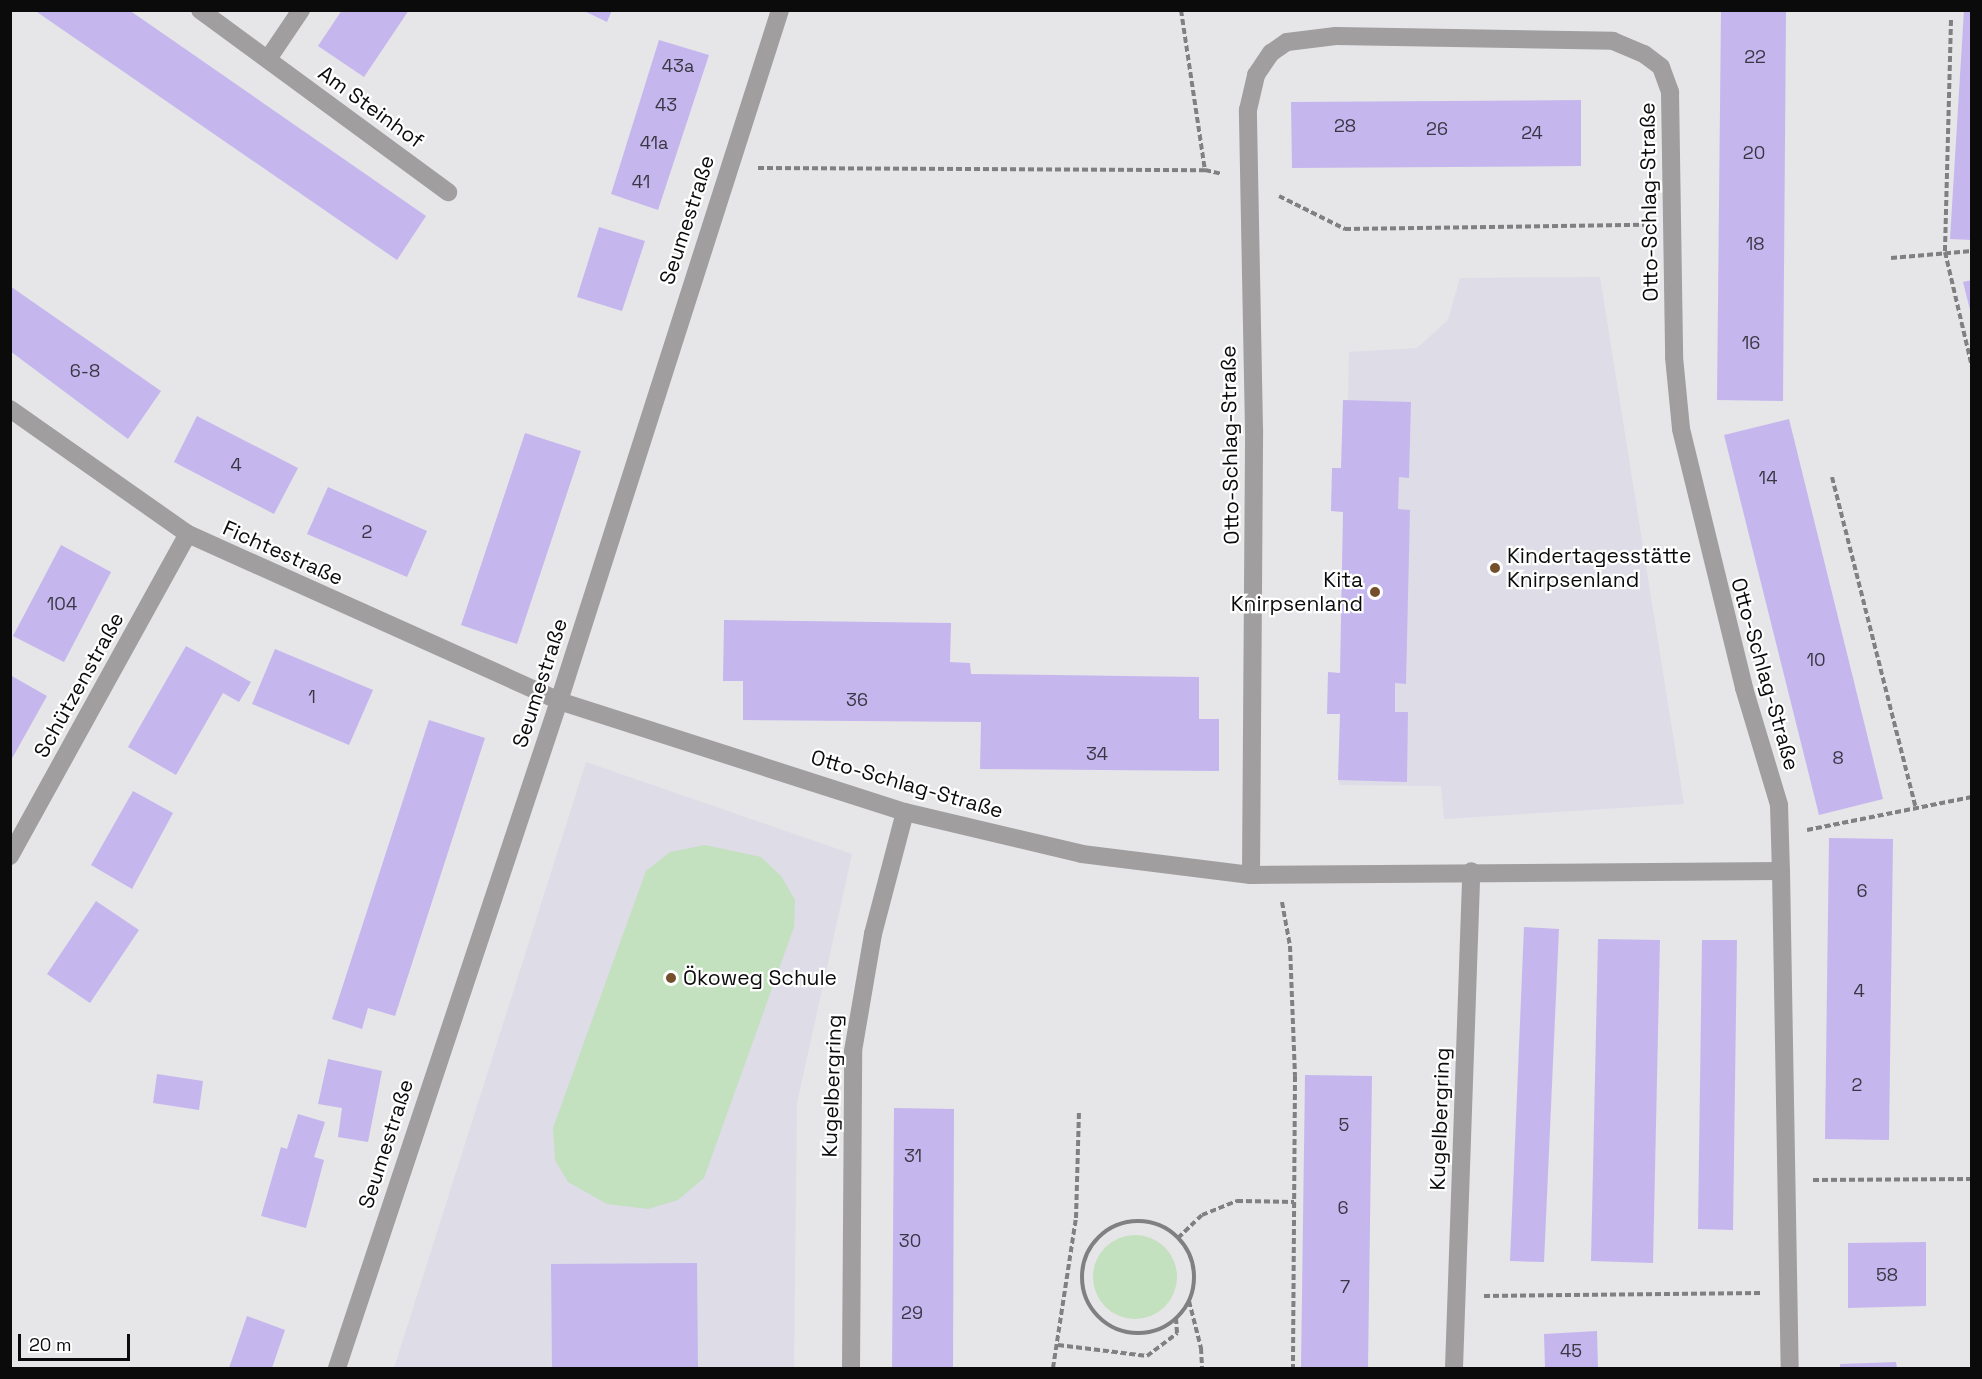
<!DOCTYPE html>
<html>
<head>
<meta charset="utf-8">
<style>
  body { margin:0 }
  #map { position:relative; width:1982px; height:1379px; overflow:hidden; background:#e6e5e8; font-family:"Space Grotesk",sans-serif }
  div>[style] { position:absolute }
  .built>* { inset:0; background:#dedce7 }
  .green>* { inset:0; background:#c3e0bf }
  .round { border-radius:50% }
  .building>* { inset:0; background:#c5b7ee }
  .path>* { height:4px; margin-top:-2px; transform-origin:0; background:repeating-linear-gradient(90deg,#808082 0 6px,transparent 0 9px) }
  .path>.ring { margin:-2px; padding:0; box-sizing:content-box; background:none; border:4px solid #808082; border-radius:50% }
  .street>* { height:18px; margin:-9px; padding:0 9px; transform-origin:9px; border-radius:9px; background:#a09e9e }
  .dots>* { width:16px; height:16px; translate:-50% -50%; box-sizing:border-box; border:3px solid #fff; border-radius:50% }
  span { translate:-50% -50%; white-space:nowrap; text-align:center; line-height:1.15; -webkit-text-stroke:4.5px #fff; paint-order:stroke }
  .number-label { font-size:18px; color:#3a3644 }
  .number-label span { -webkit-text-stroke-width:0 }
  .street-label { font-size:21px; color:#0b0b0c }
  .poi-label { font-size:21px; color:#0b0b0c }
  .left { translate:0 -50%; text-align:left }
  .right { translate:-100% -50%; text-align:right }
  .frame { position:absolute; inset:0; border:12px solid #0b0b0c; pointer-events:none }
  .scale { position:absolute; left:18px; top:1334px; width:112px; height:27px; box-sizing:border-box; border:3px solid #0b0b0c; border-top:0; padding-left:8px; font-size:18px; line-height:21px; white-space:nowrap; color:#0b0b0c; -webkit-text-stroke:4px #fff; paint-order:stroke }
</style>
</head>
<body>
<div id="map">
  <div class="built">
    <div style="clip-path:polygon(1600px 277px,1684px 804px,1444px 819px,1441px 786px,1339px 785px,1349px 352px,1417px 348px,1448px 320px,1460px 278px)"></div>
    <div style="clip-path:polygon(586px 762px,852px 854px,797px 1103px,794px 1368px,394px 1368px)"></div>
  </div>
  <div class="green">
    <div style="clip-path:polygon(705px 845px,761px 857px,781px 876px,795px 900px,794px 927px,704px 1178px,678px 1200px,648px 1209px,607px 1204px,568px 1182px,555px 1160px,553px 1128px,646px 871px,670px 852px)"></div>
    <div class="round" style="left:1093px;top:1235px;width:84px;height:84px"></div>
  </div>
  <div class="building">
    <div style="clip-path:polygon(34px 10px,129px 10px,426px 216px,397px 260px)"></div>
    <div style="clip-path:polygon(342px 10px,409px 10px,364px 77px,318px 46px)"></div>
    <div style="clip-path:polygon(582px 10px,612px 10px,607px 22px)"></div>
    <div style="clip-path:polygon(1721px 10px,1786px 10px,1783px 401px,1717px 400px)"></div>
    <div style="clip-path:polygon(1964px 10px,1972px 10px,1972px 240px,1950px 239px)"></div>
    <div style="clip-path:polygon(659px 40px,709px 55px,658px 210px,611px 194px)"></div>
    <div style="clip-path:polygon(1581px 100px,1581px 166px,1292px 168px,1291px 102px)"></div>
    <div style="clip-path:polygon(599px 227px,645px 241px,622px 311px,577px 297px)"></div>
    <div style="clip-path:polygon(1972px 280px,1972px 314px,1971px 314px,1963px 282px)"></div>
    <div style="clip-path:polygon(10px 286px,161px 391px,128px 439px,10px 351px)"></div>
    <div style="clip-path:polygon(1343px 400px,1411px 402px,1409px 478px,1399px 477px,1398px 509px,1410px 510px,1406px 684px,1395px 683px,1395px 712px,1408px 712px,1407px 782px,1338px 780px,1340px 714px,1327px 714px,1328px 672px,1340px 673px,1343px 512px,1331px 511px,1332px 468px,1341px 468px)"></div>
    <div style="clip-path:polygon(197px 416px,298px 468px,274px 514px,174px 462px)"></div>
    <div style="clip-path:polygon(1789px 419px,1883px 799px,1819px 815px,1724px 435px)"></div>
    <div style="clip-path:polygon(525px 433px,581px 451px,517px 644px,461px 625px)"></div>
    <div style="clip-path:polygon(328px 487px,427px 531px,407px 577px,307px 534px)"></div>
    <div style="clip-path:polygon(61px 545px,111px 572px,64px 662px,13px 636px)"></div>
    <div style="clip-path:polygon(724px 620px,951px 623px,950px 662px,970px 663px,971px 674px,1199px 677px,1199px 719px,1219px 719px,1219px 771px,980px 769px,981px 722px,743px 720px,743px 681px,723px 681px)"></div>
    <div style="clip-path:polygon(186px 646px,251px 682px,239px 702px,223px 693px,176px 775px,128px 747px)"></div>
    <div style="clip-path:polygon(275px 649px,373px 690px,349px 745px,252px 704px)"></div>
    <div style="clip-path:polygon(10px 675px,47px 696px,10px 762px)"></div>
    <div style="clip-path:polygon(429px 720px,485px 738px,395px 1016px,368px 1008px,362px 1029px,332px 1019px)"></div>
    <div style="clip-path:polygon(133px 791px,173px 813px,132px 889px,91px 865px)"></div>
    <div style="clip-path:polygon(1829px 838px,1893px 839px,1889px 1140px,1825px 1139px)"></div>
    <div style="clip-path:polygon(96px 901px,139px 930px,90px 1003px,47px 974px)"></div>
    <div style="clip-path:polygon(1524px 927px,1559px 929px,1544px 1262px,1510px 1261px)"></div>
    <div style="clip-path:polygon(1598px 939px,1660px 940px,1653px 1263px,1591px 1261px)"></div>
    <div style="clip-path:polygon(1702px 940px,1737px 940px,1733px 1230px,1698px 1229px)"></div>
    <div style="clip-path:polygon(328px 1059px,382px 1071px,368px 1142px,338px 1137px,342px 1108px,318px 1104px)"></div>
    <div style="clip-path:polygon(157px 1074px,203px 1081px,199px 1110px,153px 1103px)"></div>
    <div style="clip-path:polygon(1305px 1075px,1372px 1076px,1368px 1368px,1301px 1368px)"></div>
    <div style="clip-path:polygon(894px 1108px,954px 1109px,953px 1368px,892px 1368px)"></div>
    <div style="clip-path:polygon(298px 1114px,325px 1122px,314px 1157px,324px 1160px,306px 1228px,261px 1216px,281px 1147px,287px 1149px)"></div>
    <div style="clip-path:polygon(1926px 1242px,1926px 1306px,1848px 1308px,1848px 1243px)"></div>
    <div style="clip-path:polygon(697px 1263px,698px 1368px,552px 1368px,551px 1264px)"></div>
    <div style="clip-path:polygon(247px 1316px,285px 1330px,272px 1368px,229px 1368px)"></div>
    <div style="clip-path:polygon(1597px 1331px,1598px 1368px,1545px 1368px,1544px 1334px)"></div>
    <div style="clip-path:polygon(1896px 1362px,1897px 1368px,1840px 1368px,1840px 1364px)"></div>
  </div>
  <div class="path">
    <div style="left:1181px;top:10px;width:162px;rotate:81.5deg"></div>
    <div style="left:1205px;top:170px;width:17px;rotate:13deg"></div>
    <div style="left:1951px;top:20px;width:232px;rotate:91.5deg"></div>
    <div style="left:1945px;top:252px;width:118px;rotate:76.8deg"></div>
    <div style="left:758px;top:168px;width:447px;rotate:0.3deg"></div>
    <div style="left:1279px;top:196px;width:74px;rotate:26.6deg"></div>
    <div style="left:1345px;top:229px;width:299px;rotate:-0.8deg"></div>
    <div style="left:1891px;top:258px;width:81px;rotate:-4.9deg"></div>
    <div style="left:1832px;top:477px;width:341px;rotate:75.8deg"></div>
    <div style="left:1807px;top:830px;width:168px;rotate:-11.3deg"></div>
    <div style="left:1282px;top:902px;width:45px;rotate:79.7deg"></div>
    <div style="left:1290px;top:946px;width:130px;rotate:87.8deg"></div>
    <div style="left:1295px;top:1076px;width:292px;rotate:90.4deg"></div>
    <div style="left:1813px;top:1180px;width:159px;rotate:-0.4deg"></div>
    <div class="ring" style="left:1082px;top:1221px;width:108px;height:108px"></div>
    <div style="left:1178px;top:1238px;width:33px;rotate:-44deg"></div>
    <div style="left:1202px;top:1215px;width:38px;rotate:-22deg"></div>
    <div style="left:1237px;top:1201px;width:57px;rotate:1deg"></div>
    <div style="left:1484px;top:1296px;width:277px;rotate:-0.6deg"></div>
    <div style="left:1189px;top:1301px;width:49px;rotate:75.7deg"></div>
    <div style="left:1201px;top:1348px;width:20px;rotate:87deg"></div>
    <div style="left:1058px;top:1345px;width:90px;rotate:7deg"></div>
    <div style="left:1147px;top:1356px;width:38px;rotate:-37deg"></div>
    <div style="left:1177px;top:1333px;width:15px;rotate:-94deg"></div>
    <div style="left:1053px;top:1368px;width:152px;rotate:-81.3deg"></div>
    <div style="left:1076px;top:1218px;width:105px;rotate:-88.4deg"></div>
  </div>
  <div class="street">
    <div style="left:200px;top:10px;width:308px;rotate:36.3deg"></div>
    <div style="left:268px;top:59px;width:59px;rotate:-56deg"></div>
    <div style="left:10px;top:409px;width:218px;rotate:35.1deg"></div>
    <div style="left:188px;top:534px;width:407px;rotate:24.2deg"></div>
    <div style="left:559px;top:701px;width:363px;rotate:17.8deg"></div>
    <div style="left:905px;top:812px;width:182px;rotate:13.3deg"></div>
    <div style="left:1082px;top:854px;width:170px;rotate:7.1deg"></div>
    <div style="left:1251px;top:875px;width:530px;rotate:-0.43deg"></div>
    <div style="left:1781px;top:871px;width:497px;rotate:89deg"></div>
    <div style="left:10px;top:856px;width:368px;rotate:-61.1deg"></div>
    <div style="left:1251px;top:875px;width:445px;rotate:-89.6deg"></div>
    <div style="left:1254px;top:430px;width:320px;rotate:-91.1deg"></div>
    <div style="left:1248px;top:110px;width:36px;rotate:-77deg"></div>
    <div style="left:1256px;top:75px;width:27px;rotate:-56deg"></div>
    <div style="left:1271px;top:53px;width:19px;rotate:-35deg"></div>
    <div style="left:1287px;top:42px;width:49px;rotate:-7deg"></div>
    <div style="left:1336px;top:36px;width:277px;rotate:1deg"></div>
    <div style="left:1613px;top:41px;width:34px;rotate:23deg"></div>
    <div style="left:1644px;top:54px;width:21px;rotate:37deg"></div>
    <div style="left:1661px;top:67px;width:27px;rotate:70deg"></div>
    <div style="left:1670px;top:92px;width:265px;rotate:89.1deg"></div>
    <div style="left:1674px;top:357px;width:72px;rotate:84.4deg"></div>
    <div style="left:1681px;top:429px;width:267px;rotate:76.3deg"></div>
    <div style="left:1744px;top:688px;width:122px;rotate:73.3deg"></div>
    <div style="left:1779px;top:805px;width:66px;rotate:88.3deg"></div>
    <div style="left:337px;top:1368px;width:703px;rotate:-71.59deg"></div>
    <div style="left:559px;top:701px;width:725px;rotate:-72.26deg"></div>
    <div style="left:851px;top:1368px;width:317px;rotate:-89.6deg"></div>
    <div style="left:853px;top:1051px;width:119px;rotate:-80.3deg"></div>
    <div style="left:873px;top:934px;width:126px;rotate:-75.3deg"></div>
    <div style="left:1454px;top:1368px;width:497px;rotate:-88deg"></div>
  </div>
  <div class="dots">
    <div style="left:1495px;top:568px;background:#744f2b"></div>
    <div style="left:1375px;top:592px;background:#744f2b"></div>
    <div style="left:671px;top:978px;background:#744f2b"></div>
  </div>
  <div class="number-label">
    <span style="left:1755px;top:57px">22</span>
    <span style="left:678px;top:66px">43a</span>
    <span style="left:666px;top:105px">43</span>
    <span style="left:1345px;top:126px">28</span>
    <span style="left:1437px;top:129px">26</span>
    <span style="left:1532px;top:133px">24</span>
    <span style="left:654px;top:143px">41a</span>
    <span style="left:1754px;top:153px">20</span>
    <span style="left:641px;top:182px">41</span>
    <span style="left:1755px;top:244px">18</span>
    <span style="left:1751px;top:343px">16</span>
    <span style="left:85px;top:371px">6-8</span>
    <span style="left:236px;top:465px">4</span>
    <span style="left:1768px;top:478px">14</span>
    <span style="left:367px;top:532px">2</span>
    <span style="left:62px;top:604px">104</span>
    <span style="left:1816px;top:660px">10</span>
    <span style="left:312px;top:697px">1</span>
    <span style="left:857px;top:700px">36</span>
    <span style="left:1097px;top:754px">34</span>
    <span style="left:1838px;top:758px">8</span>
    <span style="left:1862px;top:891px">6</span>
    <span style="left:1859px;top:991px">4</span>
    <span style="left:1857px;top:1085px">2</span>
    <span style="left:1344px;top:1125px">5</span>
    <span style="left:913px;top:1156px">31</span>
    <span style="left:1343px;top:1208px">6</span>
    <span style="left:910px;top:1241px">30</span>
    <span style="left:1887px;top:1275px">58</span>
    <span style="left:1345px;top:1287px">7</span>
    <span style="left:912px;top:1313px">29</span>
    <span style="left:1571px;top:1351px">45</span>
  </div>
  <div class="street-label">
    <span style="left:371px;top:107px;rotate:36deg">Am Steinhof</span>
    <span style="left:1649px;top:202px;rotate:-91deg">Otto-Schlag-Straße</span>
    <span style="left:687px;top:220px;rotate:-72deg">Seumestraße</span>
    <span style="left:1230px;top:445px;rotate:-91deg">Otto-Schlag-Straße</span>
    <span style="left:283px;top:553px;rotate:24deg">Fichtestraße</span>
    <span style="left:1765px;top:674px;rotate:74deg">Otto-Schlag-Straße</span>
    <span style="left:540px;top:683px;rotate:-72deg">Seumestraße</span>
    <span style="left:79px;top:685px;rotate:-61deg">Schützenstraße</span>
    <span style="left:907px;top:784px;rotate:16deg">Otto-Schlag-Straße</span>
    <span style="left:832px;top:1086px;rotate:-88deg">Kugelbergring</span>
    <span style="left:1440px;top:1119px;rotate:-88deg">Kugelbergring</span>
    <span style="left:386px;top:1144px;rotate:-72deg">Seumestraße</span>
  </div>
  <div class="poi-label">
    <span class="left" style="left:1507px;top:568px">Kindertagesstätte<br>Knirpsenland</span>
    <span class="right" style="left:1363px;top:592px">Kita<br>Knirpsenland</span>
    <span class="left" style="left:683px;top:978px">Ökoweg Schule</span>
  </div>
  <div class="frame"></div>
  <div class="scale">20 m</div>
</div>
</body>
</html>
